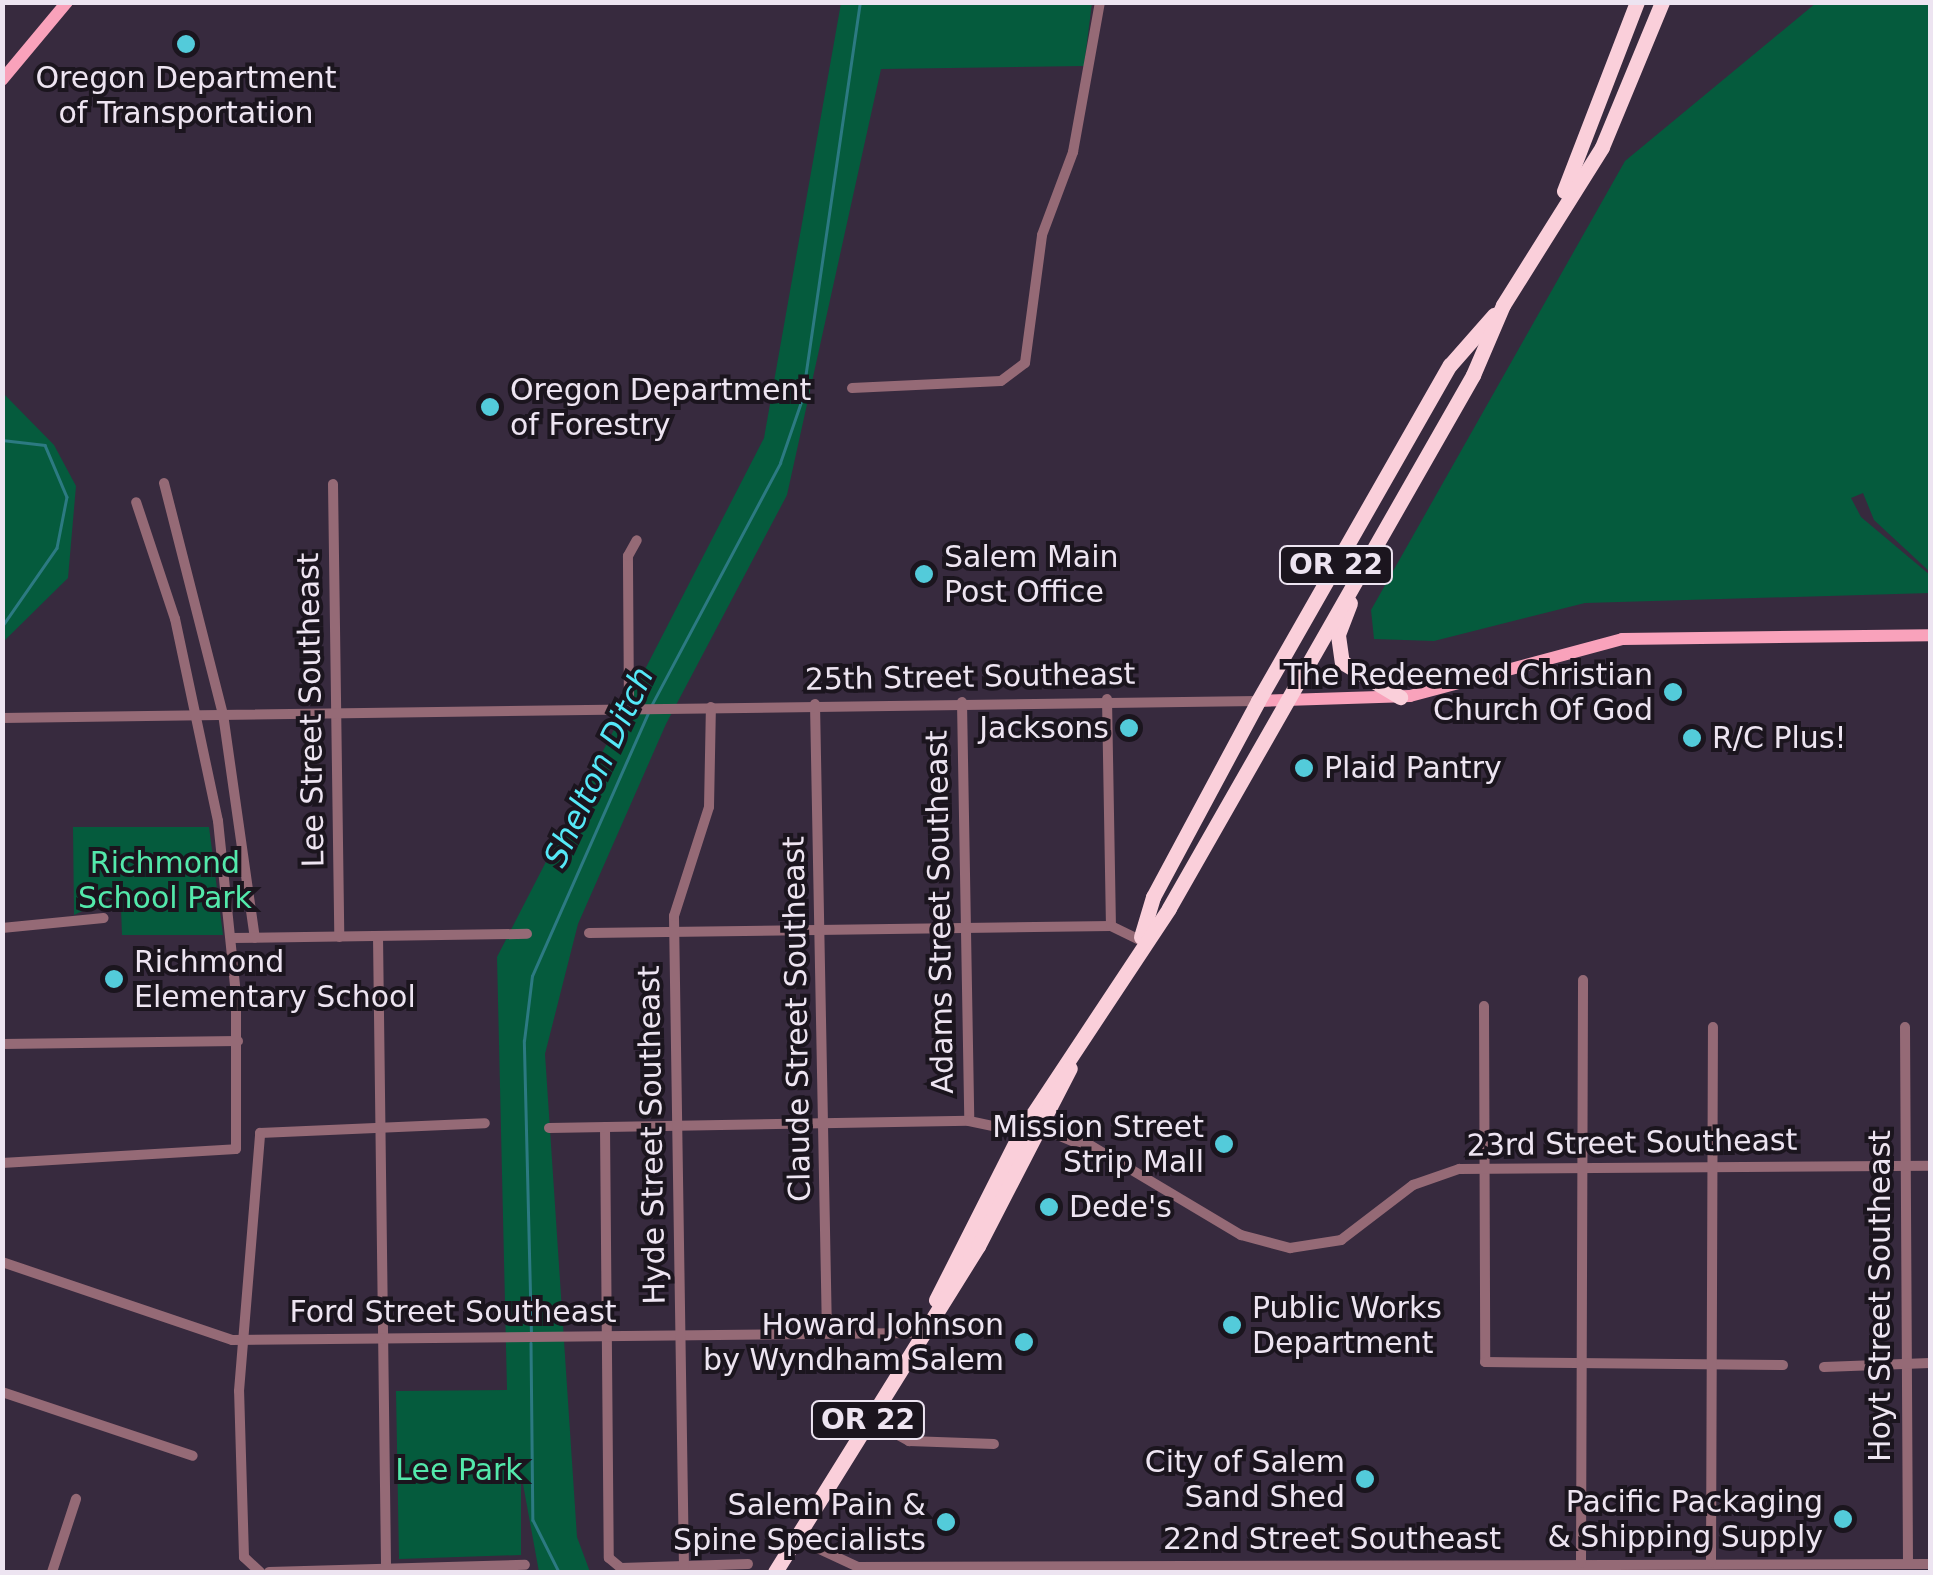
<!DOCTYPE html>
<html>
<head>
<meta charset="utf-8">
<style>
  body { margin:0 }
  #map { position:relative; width:1933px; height:1575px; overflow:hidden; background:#372a3e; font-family:"DejaVu Sans",sans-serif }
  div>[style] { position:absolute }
  .green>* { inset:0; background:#055b3d }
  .stream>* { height:2.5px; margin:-1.25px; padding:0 1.25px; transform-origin:1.25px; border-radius:1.25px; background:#2c7a82 }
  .minor>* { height:10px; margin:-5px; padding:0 5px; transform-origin:5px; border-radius:5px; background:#956a76 }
  .major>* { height:12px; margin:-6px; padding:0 6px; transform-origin:6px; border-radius:6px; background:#f9a2bb }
  .highway>* { height:15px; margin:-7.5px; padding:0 7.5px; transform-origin:7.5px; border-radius:7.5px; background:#facfda }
  .dots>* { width:28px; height:28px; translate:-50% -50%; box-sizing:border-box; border:5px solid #1b151e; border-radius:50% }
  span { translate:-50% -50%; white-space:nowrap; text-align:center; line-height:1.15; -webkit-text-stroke:8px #1b151e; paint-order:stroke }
  .shield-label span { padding:2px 8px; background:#1b151e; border:2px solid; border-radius:8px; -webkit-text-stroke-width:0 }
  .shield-label { font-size:28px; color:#ede4f1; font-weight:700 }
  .poi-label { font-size:30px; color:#ede4f1 }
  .left { translate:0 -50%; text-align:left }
  .right { translate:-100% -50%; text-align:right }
  .street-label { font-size:30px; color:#ede4f1 }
  .park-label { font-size:30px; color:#53e9ab }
  .water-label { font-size:32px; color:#55e8f7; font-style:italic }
  .frame { position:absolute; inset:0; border:5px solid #ede4f1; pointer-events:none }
</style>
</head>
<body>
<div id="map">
  <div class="green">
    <div style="clip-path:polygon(841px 3px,1092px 3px,1084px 66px,881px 69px,787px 495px,666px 724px,578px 924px,545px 1054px,577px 1537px,590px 1572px,539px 1572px,521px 1473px,521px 1555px,399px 1559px,396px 1391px,507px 1390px,497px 957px,764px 438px)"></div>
    <div style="clip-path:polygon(1816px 3px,1930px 3px,1930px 572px,1874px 520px,1863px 493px,1851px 498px,1861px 517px,1930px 575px,1930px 593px,1585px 603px,1434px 641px,1374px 639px,1371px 610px,1625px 161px)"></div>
    <div style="clip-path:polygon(2px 392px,54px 445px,76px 486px,68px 578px,3px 642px)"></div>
    <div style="clip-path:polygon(73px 827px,209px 827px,223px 935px,122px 935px,121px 908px,109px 898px,74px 915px)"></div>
  </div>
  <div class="stream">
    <div style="left:2px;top:440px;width:43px;rotate:6.6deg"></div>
    <div style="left:45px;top:445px;width:56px;rotate:67.1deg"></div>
    <div style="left:67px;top:497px;width:52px;rotate:101.1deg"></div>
    <div style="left:57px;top:548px;width:96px;rotate:124.8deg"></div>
    <div style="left:651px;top:706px;width:275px;rotate:-62deg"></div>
    <div style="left:780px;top:463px;width:68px;rotate:-71deg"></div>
    <div style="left:802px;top:399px;width:401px;rotate:-81.7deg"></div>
    <div style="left:531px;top:1335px;width:294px;rotate:-91.4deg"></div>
    <div style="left:524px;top:1041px;width:65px;rotate:-83deg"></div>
    <div style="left:532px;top:976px;width:287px;rotate:-66.2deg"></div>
    <div style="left:531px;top:1343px;width:177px;rotate:89.4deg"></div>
    <div style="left:533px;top:1520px;width:58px;rotate:63.4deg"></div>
  </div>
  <div class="minor">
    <div style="left:852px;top:388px;width:149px;rotate:-2.7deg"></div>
    <div style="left:1001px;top:381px;width:30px;rotate:-37deg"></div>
    <div style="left:1025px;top:363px;width:129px;rotate:-82.4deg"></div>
    <div style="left:1042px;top:235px;width:89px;rotate:-69.5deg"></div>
    <div style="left:1073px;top:152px;width:152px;rotate:-79.8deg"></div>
    <div style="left:164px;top:483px;width:238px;rotate:75.7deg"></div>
    <div style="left:223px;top:714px;width:226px;rotate:81.9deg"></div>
    <div style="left:333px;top:484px;width:453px;rotate:89.2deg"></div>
    <div style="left:1107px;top:699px;width:227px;rotate:89deg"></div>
    <div style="left:962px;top:702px;width:419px;rotate:89deg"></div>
    <div style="left:815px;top:704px;width:628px;rotate:88.91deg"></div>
    <div style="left:629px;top:709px;width:153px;rotate:-90.4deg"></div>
    <div style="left:628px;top:556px;width:18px;rotate:-61deg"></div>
    <div style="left:2px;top:718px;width:1256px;rotate:-0.78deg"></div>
    <div style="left:2px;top:928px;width:102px;rotate:-5.6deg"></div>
    <div style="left:589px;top:933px;width:522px;rotate:-0.77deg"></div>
    <div style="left:1111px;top:926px;width:32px;rotate:26deg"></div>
    <div style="left:378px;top:936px;width:632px;rotate:89.27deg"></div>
    <div style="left:231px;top:938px;width:296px;rotate:-0.8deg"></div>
    <div style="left:1484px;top:1006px;width:356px;rotate:89.8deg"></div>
    <div style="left:1485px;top:1362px;width:298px;rotate:0.6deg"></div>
    <div style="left:1905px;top:1027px;width:537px;rotate:89.68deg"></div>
    <div style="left:2px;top:1044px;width:236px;rotate:-0.7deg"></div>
    <div style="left:1048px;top:1120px;width:225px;rotate:30.8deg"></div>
    <div style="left:1241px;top:1235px;width:51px;rotate:14.9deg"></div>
    <div style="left:1290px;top:1248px;width:52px;rotate:-8.9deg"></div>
    <div style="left:1341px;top:1240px;width:91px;rotate:-37.4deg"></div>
    <div style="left:1413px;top:1185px;width:49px;rotate:-19.2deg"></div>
    <div style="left:1459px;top:1169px;width:471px;rotate:-0.4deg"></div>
    <div style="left:605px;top:1127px;width:431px;rotate:89.5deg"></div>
    <div style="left:609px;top:1558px;width:16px;rotate:40deg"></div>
    <div style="left:621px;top:1568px;width:127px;rotate:-1.8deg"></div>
    <div style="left:549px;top:1128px;width:420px;rotate:-1deg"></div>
    <div style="left:969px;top:1121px;width:53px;rotate:11.9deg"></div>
    <div style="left:1043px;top:1129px;width:44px;rotate:22.5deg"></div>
    <div style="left:2px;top:1163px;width:234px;rotate:-3.4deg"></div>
    <div style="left:236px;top:1149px;width:154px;rotate:-90deg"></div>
    <div style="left:236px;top:995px;width:175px;rotate:-95.9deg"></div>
    <div style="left:218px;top:821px;width:207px;rotate:-102deg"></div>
    <div style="left:175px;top:619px;width:123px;rotate:-108.4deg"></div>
    <div style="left:2px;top:1262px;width:243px;rotate:18.7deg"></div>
    <div style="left:232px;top:1340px;width:685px;rotate:-0.59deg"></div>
    <div style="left:1824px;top:1367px;width:106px;rotate:-2.2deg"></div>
    <div style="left:2px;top:1392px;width:201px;rotate:18.5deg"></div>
    <div style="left:869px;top:1419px;width:46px;rotate:28.8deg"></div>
    <div style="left:909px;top:1441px;width:85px;rotate:2deg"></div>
    <div style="left:800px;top:1540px;width:64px;rotate:25deg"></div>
    <div style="left:858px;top:1567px;width:1072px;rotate:-0.16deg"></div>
    <div style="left:1581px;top:1563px;width:583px;rotate:-89.8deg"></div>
    <div style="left:1711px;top:1563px;width:536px;rotate:-89.79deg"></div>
    <div style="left:684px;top:1568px;width:652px;rotate:-90.88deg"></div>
    <div style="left:674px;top:916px;width:114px;rotate:-72.2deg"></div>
    <div style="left:709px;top:807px;width:100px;rotate:-88.9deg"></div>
    <div style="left:52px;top:1572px;width:77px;rotate:-71.8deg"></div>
    <div style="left:260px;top:1572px;width:22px;rotate:-137deg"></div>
    <div style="left:244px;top:1557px;width:166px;rotate:-91.7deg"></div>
    <div style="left:239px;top:1391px;width:259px;rotate:-85.3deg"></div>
    <div style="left:260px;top:1133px;width:225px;rotate:-2.5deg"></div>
    <div style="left:269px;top:1572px;width:256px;rotate:-1.6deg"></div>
  </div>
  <div class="major">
    <div style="left:2px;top:80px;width:102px;rotate:-50.2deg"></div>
    <div style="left:1258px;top:701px;width:152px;rotate:-1.9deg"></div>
    <div style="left:1410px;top:696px;width:220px;rotate:-15deg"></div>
    <div style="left:1622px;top:639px;width:308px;rotate:-0.7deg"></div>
  </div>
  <div class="highway">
    <div style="left:1564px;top:191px;width:203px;rotate:-68.9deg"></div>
    <div style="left:1350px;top:603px;width:34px;rotate:111deg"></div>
    <div style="left:1338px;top:635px;width:27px;rotate:82deg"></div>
    <div style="left:1342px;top:662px;width:68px;rotate:31.1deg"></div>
    <div style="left:1141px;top:937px;width:42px;rotate:-73.3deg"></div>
    <div style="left:1153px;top:897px;width:222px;rotate:-61.8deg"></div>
    <div style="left:1258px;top:701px;width:387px;rotate:-60.3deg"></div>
    <div style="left:1450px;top:365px;width:67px;rotate:-48.7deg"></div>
    <div style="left:936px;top:1300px;width:188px;rotate:-63.2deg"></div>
    <div style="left:1021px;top:1132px;width:268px;rotate:-56.5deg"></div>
    <div style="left:1169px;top:908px;width:614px;rotate:-60.3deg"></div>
    <div style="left:1473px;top:375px;width:76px;rotate:-66.8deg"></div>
    <div style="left:1503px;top:305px;width:186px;rotate:-57.9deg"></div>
    <div style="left:1602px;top:147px;width:157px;rotate:-67.5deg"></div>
    <div style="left:775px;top:1572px;width:384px;rotate:-58.1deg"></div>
    <div style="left:978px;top:1246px;width:200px;rotate:-62.7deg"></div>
  </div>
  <div class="dots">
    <div style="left:186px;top:44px;background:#53cbda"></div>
    <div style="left:490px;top:407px;background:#53cbda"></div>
    <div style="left:924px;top:574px;background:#53cbda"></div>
    <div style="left:1673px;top:692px;background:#53cbda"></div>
    <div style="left:1129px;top:728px;background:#53cbda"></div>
    <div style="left:1692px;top:738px;background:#53cbda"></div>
    <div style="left:1304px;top:768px;background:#53cbda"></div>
    <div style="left:114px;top:979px;background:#53cbda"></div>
    <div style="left:1224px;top:1144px;background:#53cbda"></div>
    <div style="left:1049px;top:1207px;background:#53cbda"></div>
    <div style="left:1232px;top:1325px;background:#53cbda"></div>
    <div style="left:1024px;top:1342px;background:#53cbda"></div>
    <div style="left:1365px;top:1479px;background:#53cbda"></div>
    <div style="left:1843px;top:1519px;background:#53cbda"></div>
    <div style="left:946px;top:1522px;background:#53cbda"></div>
  </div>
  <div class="shield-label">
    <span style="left:1336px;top:565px">OR 22</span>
    <span style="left:868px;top:1420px">OR 22</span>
  </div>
  <div class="poi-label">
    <span style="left:186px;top:95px">Oregon Department<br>of Transportation</span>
    <span class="left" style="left:510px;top:407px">Oregon Department<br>of Forestry</span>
    <span class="left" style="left:944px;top:574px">Salem Main<br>Post Office</span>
    <span class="right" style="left:1653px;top:692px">The Redeemed Christian<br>Church Of God</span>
    <span class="right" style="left:1109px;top:728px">Jacksons</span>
    <span class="left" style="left:1712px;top:738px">R/C Plus!</span>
    <span class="left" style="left:1324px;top:768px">Plaid Pantry</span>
    <span class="left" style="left:134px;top:979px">Richmond<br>Elementary School</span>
    <span class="right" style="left:1204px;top:1144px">Mission Street<br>Strip Mall</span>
    <span class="left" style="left:1069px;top:1207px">Dede's</span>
    <span class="left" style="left:1252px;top:1325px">Public Works<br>Department</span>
    <span class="right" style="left:1004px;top:1342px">Howard Johnson<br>by Wyndham Salem</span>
    <span class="right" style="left:1345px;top:1479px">City of Salem<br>Sand Shed</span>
    <span class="right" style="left:1823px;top:1519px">Pacific Packaging<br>&amp; Shipping Supply</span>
    <span class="right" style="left:926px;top:1522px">Salem Pain &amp;<br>Spine Specialists</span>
  </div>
  <div class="street-label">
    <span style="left:970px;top:677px;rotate:-1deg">25th Street Southeast</span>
    <span style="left:311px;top:710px;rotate:-91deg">Lee Street Southeast</span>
    <span style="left:940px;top:912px;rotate:-91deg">Adams Street Southeast</span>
    <span style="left:797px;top:1019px;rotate:-91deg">Claude Street Southeast</span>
    <span style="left:652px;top:1135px;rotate:-91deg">Hyde Street Southeast</span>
    <span style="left:1632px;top:1143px;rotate:-1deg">23rd Street Southeast</span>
    <span style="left:1880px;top:1296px;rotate:-90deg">Hoyt Street Southeast</span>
    <span style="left:453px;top:1312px">Ford Street Southeast</span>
    <span style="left:1332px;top:1539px">22nd Street Southeast</span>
  </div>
  <div class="park-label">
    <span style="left:165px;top:880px">Richmond<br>School Park</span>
    <span style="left:459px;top:1470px">Lee Park</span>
  </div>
  <div class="water-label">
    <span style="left:599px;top:767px;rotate:-65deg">Shelton Ditch</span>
  </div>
  <div class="frame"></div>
</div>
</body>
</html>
